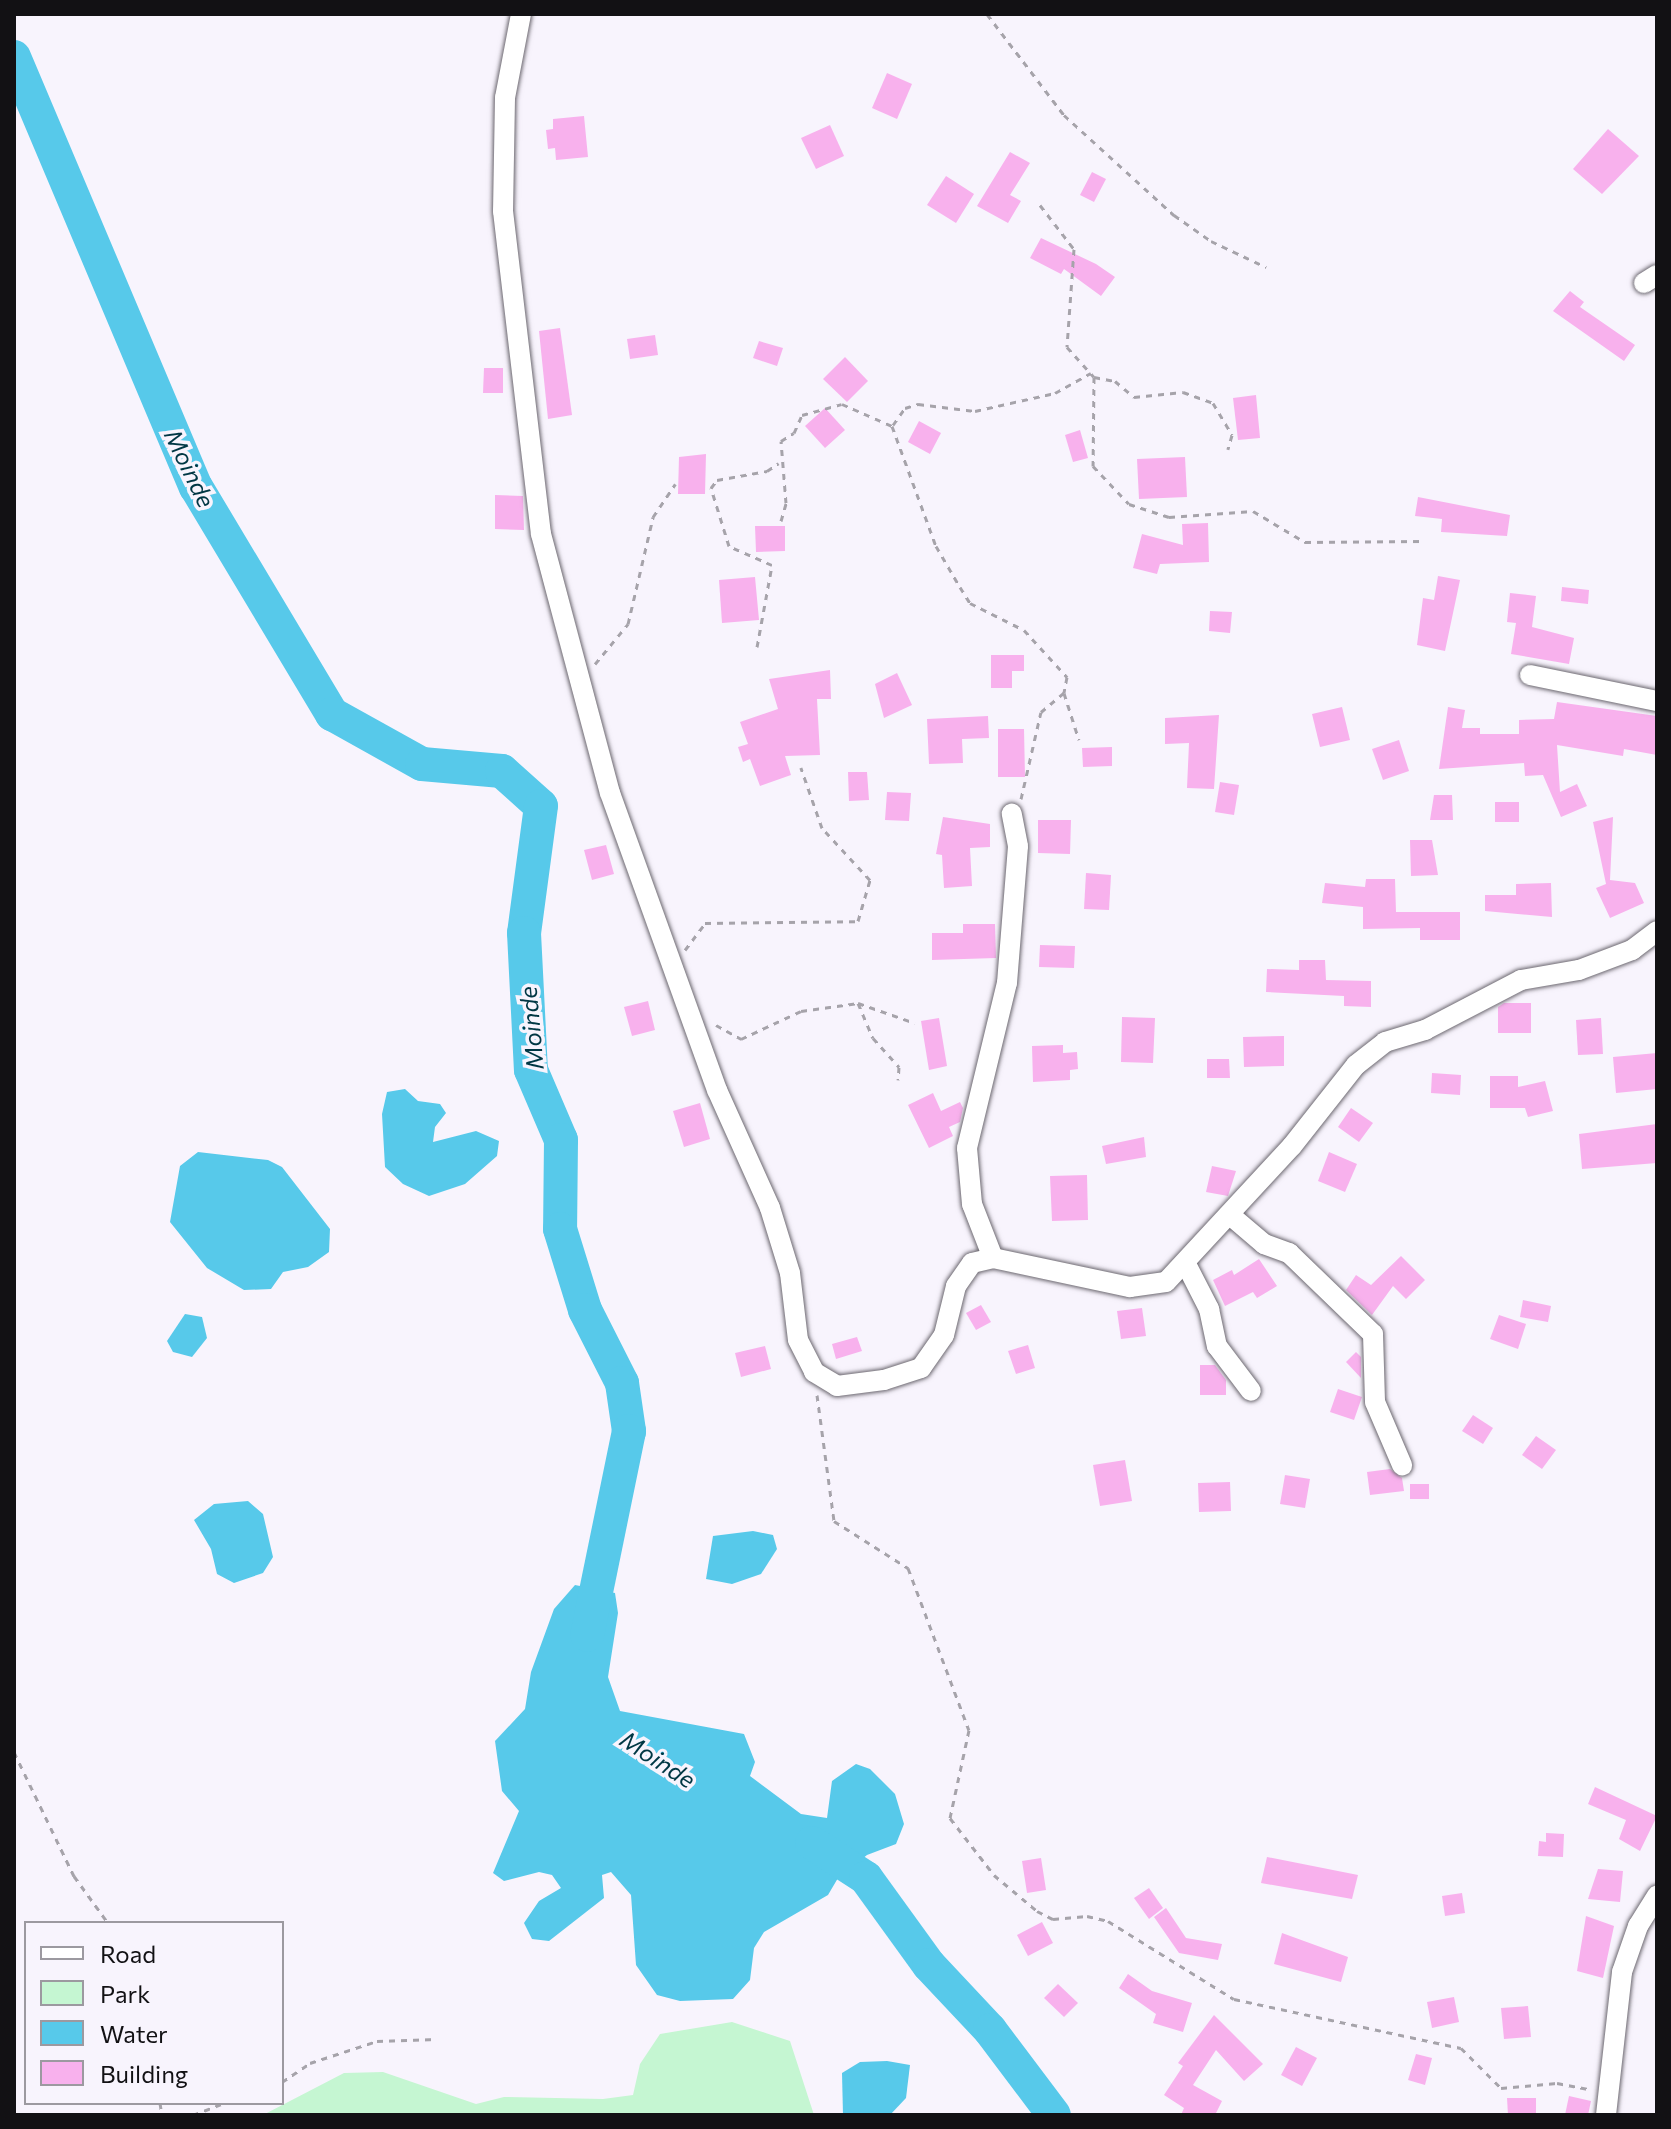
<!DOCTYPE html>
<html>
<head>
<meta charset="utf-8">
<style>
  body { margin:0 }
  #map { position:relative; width:1671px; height:2129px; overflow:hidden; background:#f8f4fd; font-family:Commissioner,sans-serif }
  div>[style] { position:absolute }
  .green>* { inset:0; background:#c5f6d2 }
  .water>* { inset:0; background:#57c9ea }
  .river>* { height:34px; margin:-17px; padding:0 17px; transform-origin:17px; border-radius:17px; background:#57c9ea }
  .building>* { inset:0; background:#f8b1ed }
  .path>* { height:3px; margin-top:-1.5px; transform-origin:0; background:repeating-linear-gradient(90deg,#a6a3aa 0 6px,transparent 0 12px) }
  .roads { filter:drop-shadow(0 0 2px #6c6870) drop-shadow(0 0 2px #6c6870) }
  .minor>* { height:20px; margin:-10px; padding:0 10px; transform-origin:10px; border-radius:10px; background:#fff }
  span { translate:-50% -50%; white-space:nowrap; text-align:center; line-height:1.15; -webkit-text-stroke:7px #f8f4fd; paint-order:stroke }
  .water-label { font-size:24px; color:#003744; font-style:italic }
  .frame { position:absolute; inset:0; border:16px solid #121114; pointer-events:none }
  .legend { position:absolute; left:24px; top:1921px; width:260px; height:184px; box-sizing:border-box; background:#f8f4fd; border:2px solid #9c99a0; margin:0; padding:10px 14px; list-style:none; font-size:24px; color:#121114 }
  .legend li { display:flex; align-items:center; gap:16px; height:40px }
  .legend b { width:40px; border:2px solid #9c99a0 }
</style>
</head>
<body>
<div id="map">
  <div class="green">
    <div style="clip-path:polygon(732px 2022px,790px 2041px,814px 2115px,263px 2115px,344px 2073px,383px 2072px,476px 2104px,504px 2097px,603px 2099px,633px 2095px,640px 2064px,660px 2034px)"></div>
  </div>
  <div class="water">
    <div style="clip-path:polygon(405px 1089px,418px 1101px,440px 1104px,446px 1113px,435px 1127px,433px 1142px,476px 1131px,499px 1141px,497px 1156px,465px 1184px,429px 1196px,403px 1184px,385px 1167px,382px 1114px,387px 1092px)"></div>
    <div style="clip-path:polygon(198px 1152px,268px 1160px,282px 1167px,330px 1229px,329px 1252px,308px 1267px,283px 1272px,271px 1289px,244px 1290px,207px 1268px,170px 1222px,180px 1166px)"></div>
    <div style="clip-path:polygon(185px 1314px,202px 1317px,207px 1338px,192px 1357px,173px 1352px,167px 1341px)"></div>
    <div style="clip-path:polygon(248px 1501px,263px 1514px,273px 1557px,263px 1573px,234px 1583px,217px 1574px,211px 1549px,194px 1520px,214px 1504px)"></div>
    <div style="clip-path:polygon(753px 1531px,773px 1535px,777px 1549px,761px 1574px,732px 1584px,706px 1579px,713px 1536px)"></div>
    <div style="clip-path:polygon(575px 1585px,615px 1593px,618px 1613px,608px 1677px,620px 1711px,744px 1734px,755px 1762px,750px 1776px,801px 1814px,827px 1818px,832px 1781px,856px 1764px,870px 1769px,895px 1794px,904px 1824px,896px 1844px,867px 1855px,838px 1878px,828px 1895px,764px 1932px,754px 1948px,750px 1980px,733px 1999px,680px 2001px,657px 1995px,636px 1965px,631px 1895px,611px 1872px,602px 1875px,604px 1898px,549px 1941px,532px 1939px,524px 1923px,539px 1901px,561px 1888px,552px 1875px,539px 1872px,504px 1881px,493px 1873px,519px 1811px,502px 1791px,495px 1741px,525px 1709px,531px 1672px,554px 1609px)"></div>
    <div style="clip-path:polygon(887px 2061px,910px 2065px,906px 2098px,890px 2115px,843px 2115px,842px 2073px,860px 2062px)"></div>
  </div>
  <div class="river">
    <div style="left:14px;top:57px;width:467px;rotate:67.1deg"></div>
    <div style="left:196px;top:487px;width:265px;rotate:59.1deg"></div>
    <div style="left:332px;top:714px;width:103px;rotate:29.1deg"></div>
    <div style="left:422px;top:764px;width:80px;rotate:5deg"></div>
    <div style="left:502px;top:771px;width:52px;rotate:41.9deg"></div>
    <div style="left:541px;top:806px;width:128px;rotate:97.6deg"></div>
    <div style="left:524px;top:933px;width:137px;rotate:87.1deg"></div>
    <div style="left:531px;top:1070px;width:76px;rotate:66.8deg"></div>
    <div style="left:561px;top:1140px;width:89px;rotate:90.6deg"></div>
    <div style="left:560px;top:1229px;width:85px;rotate:72.8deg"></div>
    <div style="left:585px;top:1310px;width:82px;rotate:63.1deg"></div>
    <div style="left:622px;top:1383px;width:49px;rotate:81.7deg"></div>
    <div style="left:629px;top:1431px;width:208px;rotate:101.6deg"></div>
    <div style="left:812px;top:1843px;width:64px;rotate:32.9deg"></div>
    <div style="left:866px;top:1878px;width:107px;rotate:54.1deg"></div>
    <div style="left:929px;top:1965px;width:89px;rotate:46.8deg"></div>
    <div style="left:990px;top:2030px;width:106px;rotate:53deg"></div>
  </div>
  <div class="building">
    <div style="clip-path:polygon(887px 73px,912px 84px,897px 119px,872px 108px)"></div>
    <div style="clip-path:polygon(584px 116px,588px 157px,556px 160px,555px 148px,548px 149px,546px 130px,553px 129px,553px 119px)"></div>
    <div style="clip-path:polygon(830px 125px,844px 156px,816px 169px,801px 138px)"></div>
    <div style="clip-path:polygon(1608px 129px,1639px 156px,1602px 194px,1573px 169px)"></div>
    <div style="clip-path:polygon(1010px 152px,1030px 163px,1010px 195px,1021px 201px,1008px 223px,977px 206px)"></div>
    <div style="clip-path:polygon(1092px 172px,1106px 179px,1094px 202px,1080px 195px)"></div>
    <div style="clip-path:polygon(946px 176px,974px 194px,956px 223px,927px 205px)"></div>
    <div style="clip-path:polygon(1041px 238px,1096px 264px,1115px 277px,1101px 296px,1064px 269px,1061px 274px,1030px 258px)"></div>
    <div style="clip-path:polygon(1570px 291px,1584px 302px,1580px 307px,1635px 345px,1624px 361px,1553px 311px)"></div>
    <div style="clip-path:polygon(560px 328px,572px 415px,548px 419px,539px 331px)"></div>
    <div style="clip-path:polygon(655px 335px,658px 355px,630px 359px,627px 339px)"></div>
    <div style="clip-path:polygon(759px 341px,783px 348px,777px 366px,753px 358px)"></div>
    <div style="clip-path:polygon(845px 357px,868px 381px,847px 402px,823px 379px)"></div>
    <div style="clip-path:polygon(484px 368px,503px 368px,503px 393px,483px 393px)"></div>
    <div style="clip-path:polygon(1256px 395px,1260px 438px,1238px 440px,1233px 398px)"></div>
    <div style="clip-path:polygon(825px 408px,845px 430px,825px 448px,805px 426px)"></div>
    <div style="clip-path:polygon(919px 421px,941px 433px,930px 454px,908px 442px)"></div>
    <div style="clip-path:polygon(1080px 430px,1088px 458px,1073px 462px,1065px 435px)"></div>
    <div style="clip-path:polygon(706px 454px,705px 494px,678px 494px,679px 457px)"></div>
    <div style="clip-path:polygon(1185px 457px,1187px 497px,1139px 499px,1137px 459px)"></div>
    <div style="clip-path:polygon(495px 495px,523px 496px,524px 530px,495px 529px)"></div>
    <div style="clip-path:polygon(1418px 497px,1510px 515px,1507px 536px,1441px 532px,1442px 519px,1415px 516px)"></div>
    <div style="clip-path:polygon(1208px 523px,1209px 562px,1160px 564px,1157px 574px,1133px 568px,1142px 534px,1183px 545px,1182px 524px)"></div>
    <div style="clip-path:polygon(755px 526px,785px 526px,785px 551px,756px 552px)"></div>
    <div style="clip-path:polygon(1438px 576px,1460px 580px,1445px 651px,1417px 645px,1423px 598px,1434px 600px)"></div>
    <div style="clip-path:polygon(755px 577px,759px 620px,722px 623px,719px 580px)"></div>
    <div style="clip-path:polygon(1562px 587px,1589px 590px,1588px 604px,1561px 601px)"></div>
    <div style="clip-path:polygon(1510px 593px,1536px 596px,1532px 627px,1574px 638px,1569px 664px,1511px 654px,1516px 623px,1507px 622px)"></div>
    <div style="clip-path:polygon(1210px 611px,1232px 612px,1230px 633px,1209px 631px)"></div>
    <div style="clip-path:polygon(991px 655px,1024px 655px,1024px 671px,1012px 671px,1012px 688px,991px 688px)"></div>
    <div style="clip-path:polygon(830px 670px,831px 699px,817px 699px,820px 755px,785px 756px,791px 775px,760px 786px,750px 759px,743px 762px,738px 747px,748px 744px,740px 722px,778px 709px,769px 679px)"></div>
    <div style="clip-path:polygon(897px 673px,912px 705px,884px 718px,875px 684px)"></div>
    <div style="clip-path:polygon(1557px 702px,1657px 716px,1657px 755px,1624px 749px,1623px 756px,1557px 745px,1560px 792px,1577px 784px,1587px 806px,1561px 817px,1543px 775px,1525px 776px,1524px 763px,1439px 769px,1448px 707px,1465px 710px,1462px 728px,1480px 728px,1480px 734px,1519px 734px,1519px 720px,1554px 719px)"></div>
    <div style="clip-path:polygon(1342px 707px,1350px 740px,1320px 747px,1312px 714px)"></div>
    <div style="clip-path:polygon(1219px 715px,1214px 789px,1187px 788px,1189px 743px,1165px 744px,1165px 718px)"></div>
    <div style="clip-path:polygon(988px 716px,989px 738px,962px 739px,963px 763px,929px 764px,927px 719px)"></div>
    <div style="clip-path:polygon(998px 729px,1024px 729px,1025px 777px,998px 777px)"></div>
    <div style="clip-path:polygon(1399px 740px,1409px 771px,1383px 780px,1372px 749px)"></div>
    <div style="clip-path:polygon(1112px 747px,1112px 766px,1083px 767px,1082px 748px)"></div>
    <div style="clip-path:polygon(848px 772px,867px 772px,869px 800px,849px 801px)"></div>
    <div style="clip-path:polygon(1220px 782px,1239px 785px,1234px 815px,1215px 812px)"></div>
    <div style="clip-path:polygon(887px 792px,911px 793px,909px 821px,885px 820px)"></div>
    <div style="clip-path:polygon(1434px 795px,1452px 795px,1453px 820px,1430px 820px)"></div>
    <div style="clip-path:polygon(1495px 802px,1519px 802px,1519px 822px,1495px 822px)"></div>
    <div style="clip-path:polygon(943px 817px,990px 824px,990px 847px,970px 848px,972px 886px,944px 888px,942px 855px,936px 854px)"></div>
    <div style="clip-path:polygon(1613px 817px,1610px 880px,1635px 883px,1644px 903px,1610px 918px,1596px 888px,1606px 884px,1593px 822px)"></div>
    <div style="clip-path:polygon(1038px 820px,1071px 820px,1070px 854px,1038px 853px)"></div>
    <div style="clip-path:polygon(1410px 840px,1432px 840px,1438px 875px,1411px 876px)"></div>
    <div style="clip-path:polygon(606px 845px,614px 874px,592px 880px,584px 850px)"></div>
    <div style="clip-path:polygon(1086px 873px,1111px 875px,1109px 910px,1084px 909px)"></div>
    <div style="clip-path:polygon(1366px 879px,1395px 879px,1396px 912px,1460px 912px,1460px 940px,1420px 940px,1420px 928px,1363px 929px,1363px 907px,1322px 903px,1325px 883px,1365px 887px)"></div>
    <div style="clip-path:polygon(1551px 883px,1552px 917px,1485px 911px,1485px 895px,1516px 895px,1516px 884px)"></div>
    <div style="clip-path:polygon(963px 924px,995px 924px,996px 958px,932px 960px,932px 933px,963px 933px)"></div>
    <div style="clip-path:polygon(1040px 945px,1075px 946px,1074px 968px,1039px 967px)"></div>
    <div style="clip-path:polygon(1299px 960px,1325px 960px,1326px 980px,1371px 981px,1371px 1007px,1344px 1006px,1344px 996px,1266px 992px,1267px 969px,1299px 970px)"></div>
    <div style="clip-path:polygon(648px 1001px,655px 1030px,632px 1036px,624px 1007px)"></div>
    <div style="clip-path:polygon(1504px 1003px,1531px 1003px,1531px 1033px,1498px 1033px,1498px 1007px)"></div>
    <div style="clip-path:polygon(1122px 1017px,1155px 1018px,1153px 1063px,1121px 1062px)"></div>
    <div style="clip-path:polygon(939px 1018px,947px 1066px,929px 1070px,921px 1021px)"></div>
    <div style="clip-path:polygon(1601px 1018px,1603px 1054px,1578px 1055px,1576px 1020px)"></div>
    <div style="clip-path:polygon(1284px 1036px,1284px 1066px,1244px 1067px,1243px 1037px)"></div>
    <div style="clip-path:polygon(1063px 1045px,1063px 1053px,1077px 1052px,1078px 1069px,1070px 1070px,1070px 1080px,1033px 1082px,1032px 1046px)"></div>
    <div style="clip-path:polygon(1657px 1053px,1657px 1089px,1616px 1093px,1613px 1057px)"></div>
    <div style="clip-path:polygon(1207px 1059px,1229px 1059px,1230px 1078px,1207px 1078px)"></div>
    <div style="clip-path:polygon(1432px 1073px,1461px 1075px,1460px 1095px,1431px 1093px)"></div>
    <div style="clip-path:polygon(1490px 1076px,1518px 1076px,1518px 1087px,1545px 1081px,1553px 1111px,1528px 1117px,1525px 1108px,1490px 1108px)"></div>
    <div style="clip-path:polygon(933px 1093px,941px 1111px,960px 1102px,963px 1108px,960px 1122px,949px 1127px,953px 1136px,929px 1148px,908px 1105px)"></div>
    <div style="clip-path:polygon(700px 1103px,710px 1139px,684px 1147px,673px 1111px)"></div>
    <div style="clip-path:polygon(1351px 1108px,1373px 1123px,1359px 1142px,1338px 1127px)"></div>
    <div style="clip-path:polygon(1657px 1124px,1657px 1163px,1582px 1169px,1579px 1134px)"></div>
    <div style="clip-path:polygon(1144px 1137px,1146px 1157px,1106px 1164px,1102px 1146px)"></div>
    <div style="clip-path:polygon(1329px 1152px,1357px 1164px,1345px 1192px,1318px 1181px)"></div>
    <div style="clip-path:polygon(1212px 1166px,1236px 1171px,1228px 1196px,1206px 1192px)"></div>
    <div style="clip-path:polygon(1087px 1175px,1088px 1220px,1052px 1221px,1050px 1176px)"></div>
    <div style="clip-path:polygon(1401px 1256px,1425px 1280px,1406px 1299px,1393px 1286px,1372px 1315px,1346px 1290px,1356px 1275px,1371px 1285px)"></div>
    <div style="clip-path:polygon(1259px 1259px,1277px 1286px,1257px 1298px,1253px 1292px,1225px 1306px,1213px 1280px,1232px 1270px,1234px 1275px)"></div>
    <div style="clip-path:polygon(1523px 1300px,1551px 1306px,1548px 1322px,1520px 1317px)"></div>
    <div style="clip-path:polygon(981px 1305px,991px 1322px,976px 1330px,966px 1313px)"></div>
    <div style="clip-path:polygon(1142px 1308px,1146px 1336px,1121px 1339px,1117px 1311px)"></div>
    <div style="clip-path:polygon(1499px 1315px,1526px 1324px,1518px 1349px,1490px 1339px)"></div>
    <div style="clip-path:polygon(857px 1337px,862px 1351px,836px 1359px,832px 1344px)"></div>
    <div style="clip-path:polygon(1028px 1345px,1035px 1368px,1016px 1374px,1008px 1351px)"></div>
    <div style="clip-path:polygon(765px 1346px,771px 1369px,741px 1377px,735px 1353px)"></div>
    <div style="clip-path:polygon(1356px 1352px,1361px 1357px,1361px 1378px,1346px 1362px)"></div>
    <div style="clip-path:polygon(1200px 1365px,1215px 1365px,1226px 1380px,1226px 1395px,1200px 1395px)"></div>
    <div style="clip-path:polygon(1338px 1389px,1362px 1397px,1354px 1420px,1330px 1412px)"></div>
    <div style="clip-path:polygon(1473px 1415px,1493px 1428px,1483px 1444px,1462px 1431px)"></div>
    <div style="clip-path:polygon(1536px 1436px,1556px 1450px,1542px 1469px,1522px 1455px)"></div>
    <div style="clip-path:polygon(1125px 1460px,1132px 1501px,1100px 1506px,1093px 1465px)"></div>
    <div style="clip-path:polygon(1390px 1469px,1402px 1478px,1404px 1491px,1370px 1495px,1367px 1472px)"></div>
    <div style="clip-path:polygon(1285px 1475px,1310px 1479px,1305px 1508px,1280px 1504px)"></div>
    <div style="clip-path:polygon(1230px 1482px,1231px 1511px,1199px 1512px,1198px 1483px)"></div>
    <div style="clip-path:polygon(1410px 1484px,1429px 1484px,1429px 1499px,1410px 1499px)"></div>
    <div style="clip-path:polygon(1595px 1787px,1657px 1816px,1640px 1851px,1619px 1839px,1626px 1820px,1588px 1804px)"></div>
    <div style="clip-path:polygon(1546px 1833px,1564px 1834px,1563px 1857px,1538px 1856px,1539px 1841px,1546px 1842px)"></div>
    <div style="clip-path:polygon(1267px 1857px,1358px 1875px,1352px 1899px,1261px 1883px)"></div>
    <div style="clip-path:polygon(1041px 1858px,1046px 1890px,1027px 1893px,1022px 1861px)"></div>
    <div style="clip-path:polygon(1598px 1869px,1623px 1871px,1620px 1902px,1588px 1899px)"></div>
    <div style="clip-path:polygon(1149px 1888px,1163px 1908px,1149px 1919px,1134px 1898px)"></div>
    <div style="clip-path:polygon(1462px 1893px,1465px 1913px,1445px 1916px,1442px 1896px)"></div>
    <div style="clip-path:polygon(1166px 1908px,1186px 1938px,1222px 1944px,1218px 1960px,1179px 1953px,1154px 1917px)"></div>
    <div style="clip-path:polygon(1586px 1916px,1614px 1926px,1603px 1978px,1577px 1971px)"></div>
    <div style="clip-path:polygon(1042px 1922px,1053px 1943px,1028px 1956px,1017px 1935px)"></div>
    <div style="clip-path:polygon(1282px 1933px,1348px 1957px,1341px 1982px,1274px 1964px)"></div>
    <div style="clip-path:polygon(1128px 1974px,1152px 1991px,1192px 2003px,1183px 2032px,1153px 2023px,1156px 2014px,1119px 1988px)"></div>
    <div style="clip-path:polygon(1058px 1984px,1078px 2003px,1064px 2017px,1044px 1998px)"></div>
    <div style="clip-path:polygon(1454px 1997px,1459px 2022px,1432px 2028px,1427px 2002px)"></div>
    <div style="clip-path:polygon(1528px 2006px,1531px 2037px,1504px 2039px,1501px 2008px)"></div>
    <div style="clip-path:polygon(1214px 2015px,1263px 2064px,1244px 2081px,1216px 2050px,1193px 2085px,1222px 2101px,1215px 2115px,1181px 2115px,1184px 2108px,1164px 2095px,1183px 2066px,1178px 2063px)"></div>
    <div style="clip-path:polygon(1296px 2047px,1317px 2058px,1302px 2086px,1281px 2075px)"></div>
    <div style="clip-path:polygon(1416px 2054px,1432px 2058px,1425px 2085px,1408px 2080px)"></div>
    <div style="clip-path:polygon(1569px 2096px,1591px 2101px,1588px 2115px,1565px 2115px)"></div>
    <div style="clip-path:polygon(1507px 2098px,1536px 2098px,1536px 2115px,1508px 2115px)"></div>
  </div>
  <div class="path">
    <div style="left:987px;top:14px;width:127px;rotate:52.7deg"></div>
    <div style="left:1064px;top:115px;width:149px;rotate:42.3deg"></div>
    <div style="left:1174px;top:215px;width:45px;rotate:35.1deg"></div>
    <div style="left:1211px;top:241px;width:61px;rotate:25.3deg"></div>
    <div style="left:1040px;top:205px;width:56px;rotate:52.3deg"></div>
    <div style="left:1074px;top:249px;width:98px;rotate:94.1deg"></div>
    <div style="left:1067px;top:347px;width:40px;rotate:48deg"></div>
    <div style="left:1094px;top:377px;width:21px;rotate:11deg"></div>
    <div style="left:1115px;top:381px;width:25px;rotate:40deg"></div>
    <div style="left:1134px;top:397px;width:49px;rotate:-5.8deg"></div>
    <div style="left:1183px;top:392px;width:32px;rotate:20deg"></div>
    <div style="left:1213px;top:403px;width:37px;rotate:59deg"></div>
    <div style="left:1232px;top:435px;width:15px;rotate:106deg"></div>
    <div style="left:1094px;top:377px;width:89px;rotate:90.6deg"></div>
    <div style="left:1093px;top:466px;width:52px;rotate:46.5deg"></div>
    <div style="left:1129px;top:504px;width:42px;rotate:18deg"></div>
    <div style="left:1169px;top:517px;width:84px;rotate:-4.1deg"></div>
    <div style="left:1253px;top:511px;width:61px;rotate:30.8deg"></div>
    <div style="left:1305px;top:542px;width:118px;rotate:-0.5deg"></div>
    <div style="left:893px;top:425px;width:21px;rotate:-55deg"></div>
    <div style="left:905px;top:408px;width:14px;rotate:-17deg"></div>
    <div style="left:918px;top:404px;width:57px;rotate:7deg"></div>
    <div style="left:975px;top:411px;width:82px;rotate:-12.7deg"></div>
    <div style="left:1055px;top:393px;width:41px;rotate:-29.1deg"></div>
    <div style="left:781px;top:521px;width:19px;rotate:-74deg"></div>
    <div style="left:786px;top:503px;width:62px;rotate:-94.6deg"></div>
    <div style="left:781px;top:441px;width:15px;rotate:-32deg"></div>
    <div style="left:794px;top:433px;width:20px;rotate:-66deg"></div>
    <div style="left:802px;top:415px;width:41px;rotate:-15.4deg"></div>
    <div style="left:842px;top:404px;width:55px;rotate:23.7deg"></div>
    <div style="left:892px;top:426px;width:128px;rotate:69.9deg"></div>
    <div style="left:936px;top:546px;width:48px;rotate:59.7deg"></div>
    <div style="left:960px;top:587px;width:19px;rotate:58deg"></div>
    <div style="left:970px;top:603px;width:60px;rotate:26.6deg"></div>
    <div style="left:1024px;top:630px;width:64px;rotate:47.5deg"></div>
    <div style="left:1067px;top:677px;width:16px;rotate:101deg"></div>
    <div style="left:1064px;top:693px;width:49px;rotate:72.3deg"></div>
    <div style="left:757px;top:647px;width:83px;rotate:-79.6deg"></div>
    <div style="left:772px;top:565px;width:47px;rotate:-156.2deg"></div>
    <div style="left:729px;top:546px;width:61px;rotate:-107.2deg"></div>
    <div style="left:711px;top:488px;width:10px;rotate:-53deg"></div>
    <div style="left:717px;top:480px;width:51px;rotate:-10.2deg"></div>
    <div style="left:767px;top:471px;width:14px;rotate:-34deg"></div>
    <div style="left:595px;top:664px;width:52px;rotate:-50.5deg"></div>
    <div style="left:628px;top:624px;width:110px;rotate:-76.8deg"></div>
    <div style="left:653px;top:517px;width:40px;rotate:-56deg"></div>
    <div style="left:1021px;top:799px;width:89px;rotate:-77.1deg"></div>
    <div style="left:1041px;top:712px;width:30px;rotate:-40deg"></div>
    <div style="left:685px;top:950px;width:34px;rotate:-53deg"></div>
    <div style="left:705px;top:923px;width:153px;rotate:-0.7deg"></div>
    <div style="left:858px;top:921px;width:43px;rotate:-73.7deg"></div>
    <div style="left:870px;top:880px;width:71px;rotate:-132.7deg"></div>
    <div style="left:822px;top:828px;width:64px;rotate:-109.3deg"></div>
    <div style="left:858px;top:1003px;width:38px;rotate:67deg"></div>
    <div style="left:873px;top:1038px;width:39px;rotate:48deg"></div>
    <div style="left:899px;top:1067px;width:13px;rotate:94deg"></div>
    <div style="left:716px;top:1025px;width:29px;rotate:29deg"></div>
    <div style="left:741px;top:1039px;width:66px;rotate:-25deg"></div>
    <div style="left:801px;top:1011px;width:58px;rotate:-8deg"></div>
    <div style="left:858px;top:1003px;width:60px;rotate:19.3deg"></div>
    <div style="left:817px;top:1395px;width:127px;rotate:82.3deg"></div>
    <div style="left:834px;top:1521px;width:88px;rotate:32.4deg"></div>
    <div style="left:908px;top:1568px;width:173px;rotate:69.4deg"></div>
    <div style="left:969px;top:1730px;width:90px;rotate:102.2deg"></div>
    <div style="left:950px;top:1818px;width:72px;rotate:52.3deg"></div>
    <div style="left:994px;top:1875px;width:56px;rotate:39.9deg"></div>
    <div style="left:1037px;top:1911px;width:18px;rotate:27deg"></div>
    <div style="left:1053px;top:1919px;width:34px;rotate:-5deg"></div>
    <div style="left:1087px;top:1916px;width:22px;rotate:13deg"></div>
    <div style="left:1108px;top:1921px;width:148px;rotate:31.8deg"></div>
    <div style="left:1234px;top:1999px;width:232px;rotate:12.2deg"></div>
    <div style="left:1461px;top:2048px;width:57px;rotate:45deg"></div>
    <div style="left:1501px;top:2088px;width:56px;rotate:-5.1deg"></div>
    <div style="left:1557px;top:2083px;width:33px;rotate:11deg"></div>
    <div style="left:14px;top:1752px;width:138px;rotate:64.2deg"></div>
    <div style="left:74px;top:1876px;width:58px;rotate:54.1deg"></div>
    <div style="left:282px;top:2082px;width:34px;rotate:-34deg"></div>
    <div style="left:310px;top:2063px;width:71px;rotate:-18.2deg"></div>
    <div style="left:377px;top:2041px;width:60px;rotate:-1.9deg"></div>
    <div style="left:160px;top:2103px;width:12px;rotate:81deg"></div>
    <div style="left:193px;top:2115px;width:33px;rotate:-21deg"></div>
  </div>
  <div class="roads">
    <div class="minor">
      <div style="left:521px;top:14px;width:86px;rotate:100.8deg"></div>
      <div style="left:505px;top:98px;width:113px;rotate:91deg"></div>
      <div style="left:503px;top:211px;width:325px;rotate:83.3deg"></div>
      <div style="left:541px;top:534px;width:268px;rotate:75.1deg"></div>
      <div style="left:610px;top:793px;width:316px;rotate:70.2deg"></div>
      <div style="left:717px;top:1090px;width:129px;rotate:65.8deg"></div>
      <div style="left:770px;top:1208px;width:68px;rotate:72.9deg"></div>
      <div style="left:790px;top:1273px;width:67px;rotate:83.2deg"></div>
      <div style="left:798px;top:1340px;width:36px;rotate:63deg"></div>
      <div style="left:814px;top:1372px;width:27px;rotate:31deg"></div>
      <div style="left:837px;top:1386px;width:47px;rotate:-7.3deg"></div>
      <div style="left:884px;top:1380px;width:39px;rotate:-18deg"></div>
      <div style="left:921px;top:1368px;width:40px;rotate:-55.1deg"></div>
      <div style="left:944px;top:1335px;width:50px;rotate:-76.2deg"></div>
      <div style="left:956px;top:1286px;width:28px;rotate:-55deg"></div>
      <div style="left:972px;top:1263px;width:22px;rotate:-13deg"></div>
      <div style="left:993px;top:1258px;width:140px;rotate:12deg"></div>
      <div style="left:1130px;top:1287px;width:36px;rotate:-8deg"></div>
      <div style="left:1166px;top:1282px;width:185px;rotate:-47.2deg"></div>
      <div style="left:1292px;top:1146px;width:103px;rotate:-51.7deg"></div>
      <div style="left:1356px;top:1065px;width:37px;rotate:-38deg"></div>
      <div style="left:1385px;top:1042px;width:42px;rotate:-16.7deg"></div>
      <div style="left:1425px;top:1030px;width:108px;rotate:-27.5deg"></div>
      <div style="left:1521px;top:980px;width:59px;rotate:-9.8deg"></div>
      <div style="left:1579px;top:970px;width:57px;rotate:-20.7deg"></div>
      <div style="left:1632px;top:950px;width:31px;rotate:-37deg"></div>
      <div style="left:1644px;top:283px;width:15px;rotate:-32deg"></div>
      <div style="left:1530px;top:675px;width:130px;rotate:11.6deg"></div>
      <div style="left:1230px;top:1215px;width:45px;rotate:40.5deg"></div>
      <div style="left:1264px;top:1244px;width:27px;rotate:20deg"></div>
      <div style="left:1289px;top:1253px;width:117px;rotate:44deg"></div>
      <div style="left:1373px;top:1334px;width:68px;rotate:88.3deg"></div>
      <div style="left:1375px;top:1402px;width:69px;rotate:66.8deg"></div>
      <div style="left:993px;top:1258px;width:58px;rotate:-111.3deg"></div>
      <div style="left:972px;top:1204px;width:56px;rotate:-95.1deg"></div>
      <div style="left:967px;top:1148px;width:170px;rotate:-76.4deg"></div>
      <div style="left:1007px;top:983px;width:137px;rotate:-85.4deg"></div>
      <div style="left:1018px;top:846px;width:33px;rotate:-101deg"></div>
      <div style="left:1186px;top:1264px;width:51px;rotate:62.9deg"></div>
      <div style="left:1209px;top:1309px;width:38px;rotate:78deg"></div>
      <div style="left:1217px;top:1346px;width:56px;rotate:52.9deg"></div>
      <div style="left:1606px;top:2115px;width:144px;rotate:-83.6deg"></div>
      <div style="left:1622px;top:1972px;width:49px;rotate:-70.8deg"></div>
      <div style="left:1638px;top:1926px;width:36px;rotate:-58deg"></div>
    </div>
  </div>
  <div class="water-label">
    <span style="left:190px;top:468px;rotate:64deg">Moinde</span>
    <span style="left:531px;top:1028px;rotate:-95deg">Moinde</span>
    <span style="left:658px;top:1759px;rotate:33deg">Moinde</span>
  </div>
  <div class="frame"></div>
  <ul class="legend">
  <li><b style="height:10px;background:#fff"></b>Road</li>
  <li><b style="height:22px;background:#c5f6d2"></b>Park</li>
  <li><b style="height:22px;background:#57c9ea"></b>Water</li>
  <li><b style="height:22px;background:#f8b1ed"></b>Building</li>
  </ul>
</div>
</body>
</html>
